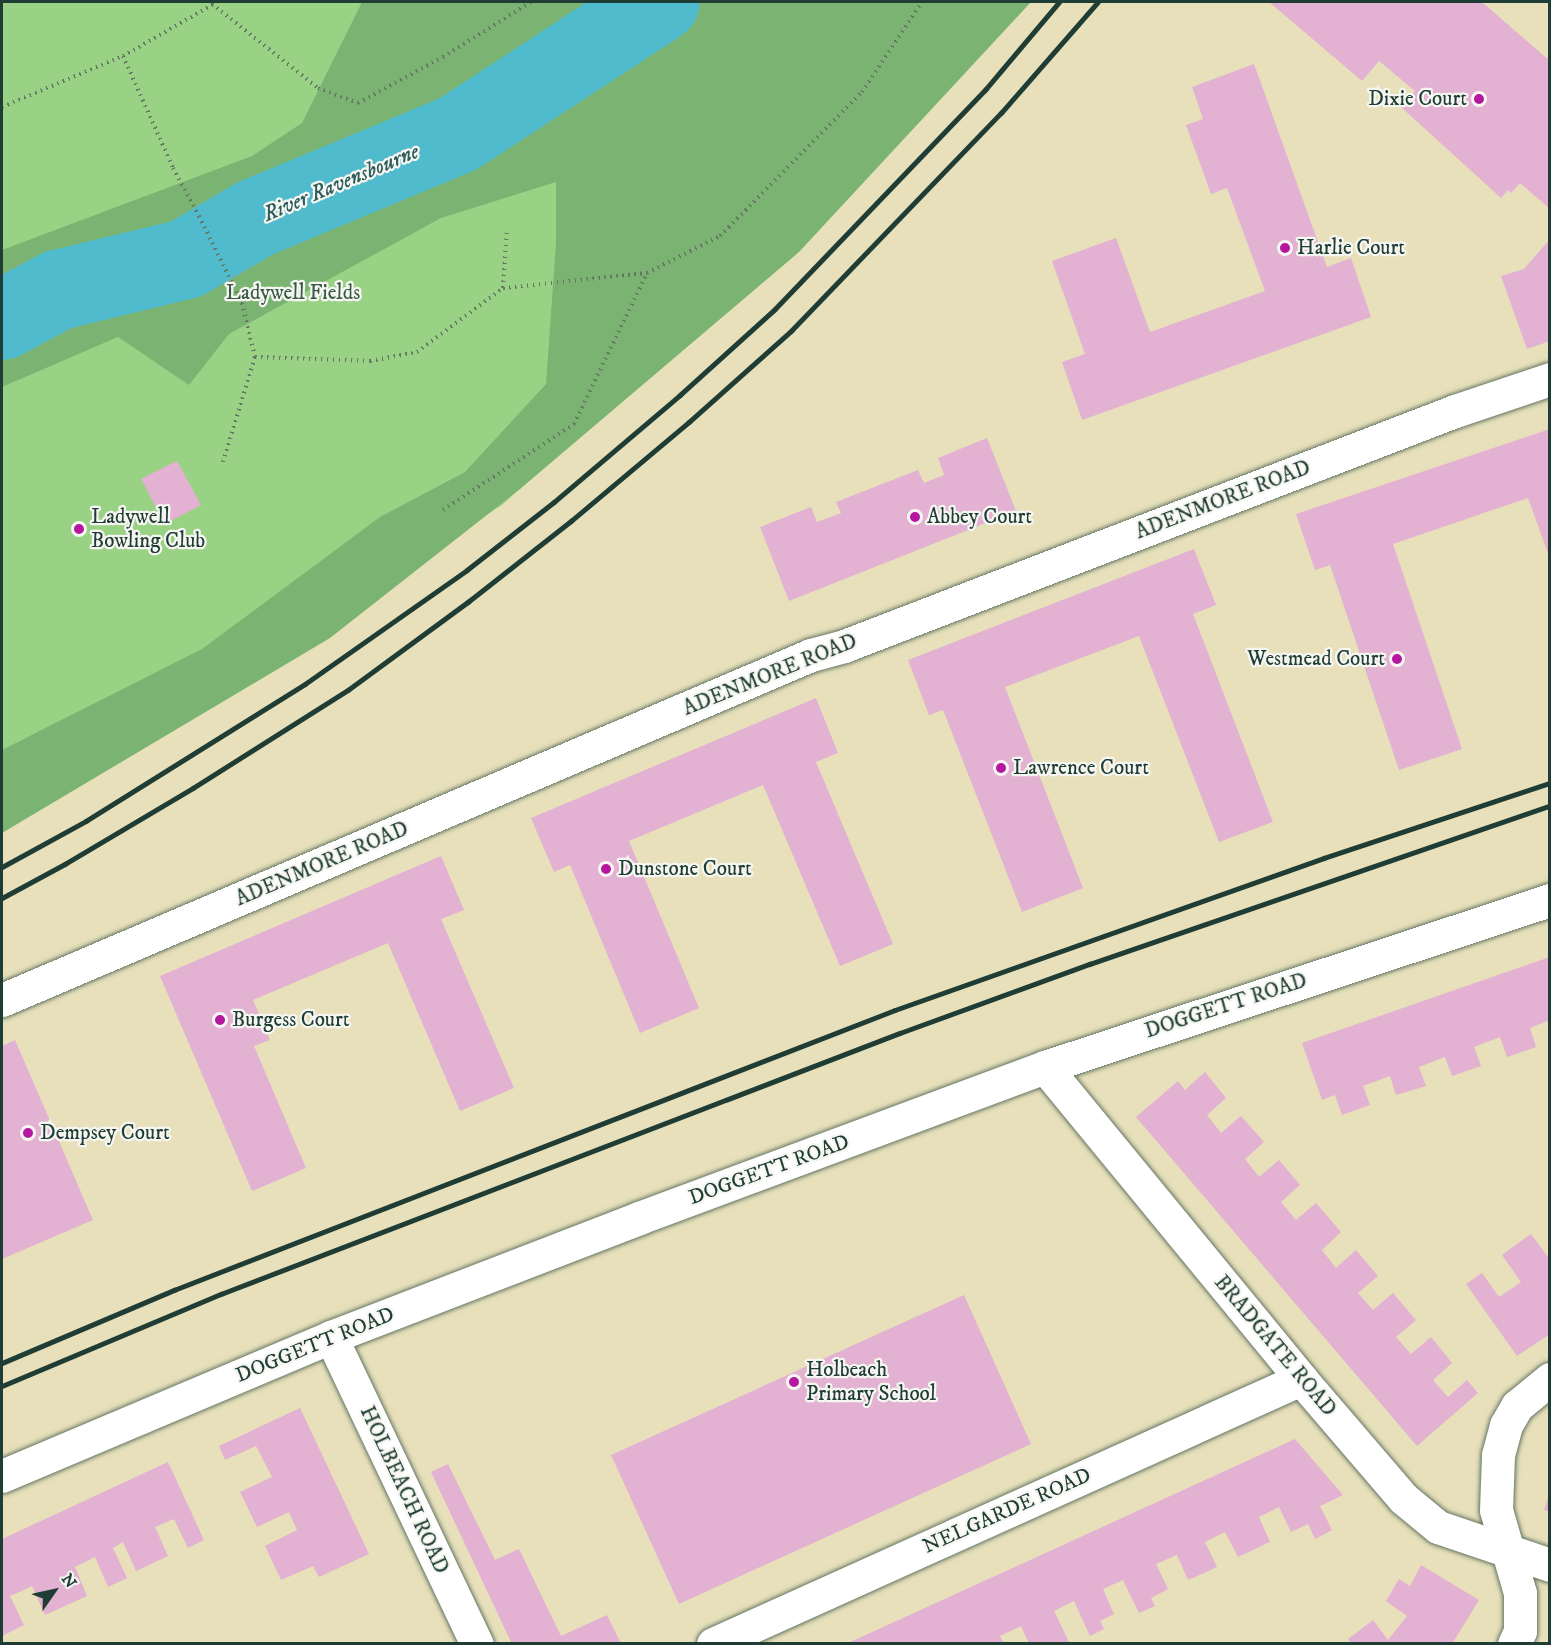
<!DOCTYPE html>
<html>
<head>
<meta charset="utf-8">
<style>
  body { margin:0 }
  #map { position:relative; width:1551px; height:1645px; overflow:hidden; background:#e7e0bb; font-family:"IM FELL DW Pica",serif }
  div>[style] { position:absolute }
  .green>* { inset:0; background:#9ad285 }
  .forest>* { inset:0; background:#7bb472 }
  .river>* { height:80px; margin:-40px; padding:0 40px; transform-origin:40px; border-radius:40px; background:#50bbcc }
  .building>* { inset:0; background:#e3b1d1 }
  .path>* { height:4px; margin-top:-2px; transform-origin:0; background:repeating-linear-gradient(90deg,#657663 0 1.5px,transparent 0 6px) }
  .roads { filter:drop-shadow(0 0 2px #657663) drop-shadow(0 0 2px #657663) }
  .minor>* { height:33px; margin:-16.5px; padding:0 16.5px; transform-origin:16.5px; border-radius:16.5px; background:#fff }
  .rail>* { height:4.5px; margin:-2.25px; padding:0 2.25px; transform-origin:2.25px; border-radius:2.25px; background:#1f3d34 }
  .dots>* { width:16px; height:16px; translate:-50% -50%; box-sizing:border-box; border:3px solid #f6f6f2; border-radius:50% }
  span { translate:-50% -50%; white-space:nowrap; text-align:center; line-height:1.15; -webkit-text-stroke:4.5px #f6f6f2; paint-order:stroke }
  .poi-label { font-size:21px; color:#1f3d34 }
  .right { translate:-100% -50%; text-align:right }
  .left { translate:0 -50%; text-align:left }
  .park-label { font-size:21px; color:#385b44 }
  .street-label { font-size:21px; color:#1f3d34 }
  .water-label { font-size:22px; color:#2b5c5a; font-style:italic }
  .frame { position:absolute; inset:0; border:3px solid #1f3d34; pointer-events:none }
  .north { position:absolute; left:24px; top:1561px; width:60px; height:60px; -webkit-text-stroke:4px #f6f6f2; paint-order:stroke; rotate:56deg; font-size:16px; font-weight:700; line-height:24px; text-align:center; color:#1f3d34 }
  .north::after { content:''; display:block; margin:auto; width:21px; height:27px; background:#1f3d34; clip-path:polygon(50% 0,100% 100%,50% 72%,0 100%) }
</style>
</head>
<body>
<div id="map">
  <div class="green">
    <div style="clip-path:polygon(2px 2px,1005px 2px,875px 166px,502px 505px,2px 825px)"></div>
  </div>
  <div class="forest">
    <div style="clip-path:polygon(362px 2px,1031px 2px,799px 252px,520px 489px,330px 638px,2px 833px,2px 750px,202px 649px,380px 517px,465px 472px,546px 384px,556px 243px,556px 182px,441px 218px,229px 334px,189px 385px,118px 337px,2px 387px,2px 250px,252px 156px,302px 123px)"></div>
  </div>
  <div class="river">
    <div style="left:2px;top:320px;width:64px;rotate:-28.2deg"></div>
    <div style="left:58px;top:290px;width:132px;rotate:-13.6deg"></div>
    <div style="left:186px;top:259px;width:81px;rotate:-30.4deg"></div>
    <div style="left:256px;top:218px;width:219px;rotate:-22.6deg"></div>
    <div style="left:458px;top:134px;width:241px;rotate:-33.2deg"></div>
  </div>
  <div class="building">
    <div style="clip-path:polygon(1269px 2px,1482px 2px,1550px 61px,1550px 209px,1520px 183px,1511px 193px,1508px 190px,1501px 198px,1401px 107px,1415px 91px,1379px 61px,1362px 81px)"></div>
    <div style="clip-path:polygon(1254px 64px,1327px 267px,1351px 258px,1371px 317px,1082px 420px,1062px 362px,1085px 354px,1052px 261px,1116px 238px,1150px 332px,1265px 291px,1227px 188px,1211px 194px,1186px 125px,1203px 119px,1192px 87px)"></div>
    <div style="clip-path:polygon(1550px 239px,1550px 341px,1527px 349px,1501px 276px,1524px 269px)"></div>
    <div style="clip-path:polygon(1550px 429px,1550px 559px,1528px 498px,1393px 544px,1462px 749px,1399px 770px,1330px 565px,1315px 570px,1296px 514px)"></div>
    <div style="clip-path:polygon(987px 438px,1016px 511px,789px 601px,760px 527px,811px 507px,817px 522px,841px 513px,836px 502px,918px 470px,924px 483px,944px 475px,938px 458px)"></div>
    <div style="clip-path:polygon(177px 461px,201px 505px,165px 524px,141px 479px)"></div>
    <div style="clip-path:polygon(1194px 549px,1216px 605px,1193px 614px,1273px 822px,1219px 842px,1139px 636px,1005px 687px,1083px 888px,1022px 912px,943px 710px,929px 715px,908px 660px)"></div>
    <div style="clip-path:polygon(816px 698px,838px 753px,816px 762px,893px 944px,840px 966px,763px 785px,629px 841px,699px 1008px,640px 1033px,570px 865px,554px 872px,531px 818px)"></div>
    <div style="clip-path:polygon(441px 856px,464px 910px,441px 919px,514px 1088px,460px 1111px,388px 943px,253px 1000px,270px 1040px,254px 1046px,306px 1168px,252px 1191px,160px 976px)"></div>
    <div style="clip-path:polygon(1550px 957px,1550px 1020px,1530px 1028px,1536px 1047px,1507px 1057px,1500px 1037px,1474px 1047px,1481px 1066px,1452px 1076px,1445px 1057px,1419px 1067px,1426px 1086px,1396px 1095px,1390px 1076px,1363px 1086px,1370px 1105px,1342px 1115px,1335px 1095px,1322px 1100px,1302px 1043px)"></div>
    <div style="clip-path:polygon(15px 1040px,93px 1220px,2px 1259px,2px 1046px)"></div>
    <div style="clip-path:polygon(1205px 1072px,1226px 1098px,1207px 1115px,1221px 1133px,1241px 1116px,1264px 1142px,1245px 1159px,1259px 1177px,1279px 1160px,1300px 1185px,1281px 1202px,1296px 1220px,1316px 1203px,1341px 1232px,1322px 1250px,1336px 1268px,1356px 1250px,1378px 1276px,1358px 1293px,1373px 1310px,1393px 1293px,1416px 1320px,1396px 1337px,1411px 1354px,1431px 1337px,1452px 1363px,1433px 1380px,1448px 1397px,1467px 1380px,1478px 1393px,1417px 1446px,1136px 1117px,1178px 1081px,1185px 1090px)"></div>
    <div style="clip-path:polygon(1531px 1234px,1550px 1260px,1550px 1334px,1517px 1356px,1466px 1284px,1482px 1273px,1499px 1297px,1521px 1282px,1502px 1255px)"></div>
    <div style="clip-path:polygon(964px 1295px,1031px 1444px,679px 1604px,611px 1455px)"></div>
    <div style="clip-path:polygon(300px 1408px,369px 1554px,319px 1577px,313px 1566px,281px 1580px,265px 1546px,297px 1530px,289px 1512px,257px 1527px,240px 1492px,272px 1477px,256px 1446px,225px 1460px,219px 1446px)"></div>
    <div style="clip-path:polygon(1295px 1439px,1343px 1495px,1320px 1506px,1332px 1530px,1315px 1539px,1308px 1524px,1291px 1532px,1279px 1507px,1259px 1517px,1270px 1542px,1238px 1557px,1225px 1532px,1205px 1542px,1217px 1567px,1202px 1574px,1188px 1580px,1177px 1555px,1156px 1564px,1168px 1589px,1151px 1598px,1155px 1606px,1139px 1613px,1123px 1580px,1103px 1589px,1114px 1614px,1100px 1621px,1104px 1629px,1090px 1636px,1074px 1601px,1054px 1611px,1070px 1644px,1029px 1644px,1021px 1626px,1000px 1636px,1004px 1644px,846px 1644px)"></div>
    <div style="clip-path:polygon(168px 1462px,204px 1540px,188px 1548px,174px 1519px,155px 1527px,168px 1556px,136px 1571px,123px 1542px,113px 1548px,127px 1578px,108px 1587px,95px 1557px,75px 1567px,87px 1596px,45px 1615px,32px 1586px,22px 1591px,10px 1596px,24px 1625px,2px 1636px,2px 1539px)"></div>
    <div style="clip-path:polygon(448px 1464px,495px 1560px,519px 1549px,561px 1636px,607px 1615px,621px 1644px,512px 1644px,431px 1472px)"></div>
    <div style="clip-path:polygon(1549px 1495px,1550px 1495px,1550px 1512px,1544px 1510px)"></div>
    <div style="clip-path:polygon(1421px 1565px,1479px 1600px,1452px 1644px,1352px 1644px,1348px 1639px,1373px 1620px,1388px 1640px,1407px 1616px,1386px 1601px,1399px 1579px,1410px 1586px)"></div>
  </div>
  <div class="path">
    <div style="left:212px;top:4px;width:135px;rotate:38.4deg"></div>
    <div style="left:318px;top:88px;width:43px;rotate:20.6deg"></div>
    <div style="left:358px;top:103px;width:97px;rotate:-28.4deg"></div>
    <div style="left:443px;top:57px;width:104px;rotate:-32deg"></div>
    <div style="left:123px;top:56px;width:123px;rotate:65.9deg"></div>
    <div style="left:173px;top:168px;width:55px;rotate:61.6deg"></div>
    <div style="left:199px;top:216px;width:97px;rotate:63.7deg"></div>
    <div style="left:242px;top:303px;width:56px;rotate:76.5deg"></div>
    <div style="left:255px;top:357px;width:115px;rotate:2deg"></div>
    <div style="left:370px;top:361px;width:48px;rotate:-10.8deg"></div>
    <div style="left:417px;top:352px;width:107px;rotate:-36.7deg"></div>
    <div style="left:503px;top:288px;width:145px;rotate:-5.9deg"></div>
    <div style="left:2px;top:107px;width:131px;rotate:-22.9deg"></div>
    <div style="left:123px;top:56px;width:108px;rotate:-29.9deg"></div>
    <div style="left:503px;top:288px;width:58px;rotate:-86.1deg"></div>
    <div style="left:223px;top:462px;width:110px;rotate:-73.1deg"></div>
    <div style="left:443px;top:510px;width:157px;rotate:-33.3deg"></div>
    <div style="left:574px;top:424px;width:168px;rotate:-64.2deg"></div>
    <div style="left:647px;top:273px;width:82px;rotate:-26.9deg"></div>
    <div style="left:720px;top:236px;width:202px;rotate:-45.4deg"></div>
    <div style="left:862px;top:92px;width:108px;rotate:-56.3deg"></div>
  </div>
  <div class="roads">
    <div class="minor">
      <div style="left:2px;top:1000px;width:879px;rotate:-23.1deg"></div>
      <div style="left:811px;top:655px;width:34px;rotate:-15deg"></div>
      <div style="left:844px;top:646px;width:655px;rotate:-21.04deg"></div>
      <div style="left:1455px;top:411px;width:100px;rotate:-18.6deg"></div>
      <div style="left:1045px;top:1067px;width:404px;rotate:50.6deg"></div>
      <div style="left:1301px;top:1379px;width:158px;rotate:49.4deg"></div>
      <div style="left:1404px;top:1499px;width:44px;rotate:39.5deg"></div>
      <div style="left:1438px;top:1527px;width:118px;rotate:18.7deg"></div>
      <div style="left:331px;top:1337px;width:340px;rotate:64.6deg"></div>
      <div style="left:2px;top:1476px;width:357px;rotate:-22.9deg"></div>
      <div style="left:331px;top:1337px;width:330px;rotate:-21.1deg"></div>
      <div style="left:639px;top:1218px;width:433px;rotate:-20.4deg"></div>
      <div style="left:1045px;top:1067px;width:532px;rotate:-18.3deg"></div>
      <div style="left:713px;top:1644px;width:645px;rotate:-24.26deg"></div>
      <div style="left:1514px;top:1644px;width:14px;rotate:-65deg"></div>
      <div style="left:1520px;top:1631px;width:38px;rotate:-90deg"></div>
      <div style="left:1520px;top:1593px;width:86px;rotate:-106.1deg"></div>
      <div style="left:1496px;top:1510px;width:55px;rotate:-87.9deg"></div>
      <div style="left:1498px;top:1455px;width:31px;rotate:-75deg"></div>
      <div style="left:1506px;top:1425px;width:22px;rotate:-60deg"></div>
      <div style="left:1517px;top:1406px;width:43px;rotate:-39.3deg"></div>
    </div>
  </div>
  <div class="rail">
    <div style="left:2px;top:867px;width:96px;rotate:-28.7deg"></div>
    <div style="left:86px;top:821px;width:258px;rotate:-32deg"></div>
    <div style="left:305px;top:684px;width:198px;rotate:-35.1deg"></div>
    <div style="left:467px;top:570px;width:110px;rotate:-38deg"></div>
    <div style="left:554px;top:502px;width:165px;rotate:-40.3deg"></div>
    <div style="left:680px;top:395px;width:127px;rotate:-42.1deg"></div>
    <div style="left:774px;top:310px;width:305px;rotate:-46.2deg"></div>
    <div style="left:985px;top:90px;width:115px;rotate:-49.9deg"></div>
    <div style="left:2px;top:898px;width:72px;rotate:-28.4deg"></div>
    <div style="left:65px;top:864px;width:149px;rotate:-30.7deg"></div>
    <div style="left:193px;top:788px;width:183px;rotate:-32.3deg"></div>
    <div style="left:348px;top:690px;width:149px;rotate:-36.3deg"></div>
    <div style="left:468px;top:602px;width:131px;rotate:-38.2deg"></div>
    <div style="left:571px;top:521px;width:154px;rotate:-40deg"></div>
    <div style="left:689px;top:422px;width:137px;rotate:-41.7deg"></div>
    <div style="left:791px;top:331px;width:303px;rotate:-46.1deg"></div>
    <div style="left:1001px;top:113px;width:147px;rotate:-48.9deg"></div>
    <div style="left:2px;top:1363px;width:187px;rotate:-23deg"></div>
    <div style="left:174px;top:1290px;width:773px;rotate:-21.22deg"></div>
    <div style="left:895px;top:1010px;width:455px;rotate:-19.5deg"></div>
    <div style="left:1324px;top:858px;width:238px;rotate:-18.4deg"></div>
    <div style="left:2px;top:1386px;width:238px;rotate:-22.8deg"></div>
    <div style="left:221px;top:1294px;width:727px;rotate:-21.03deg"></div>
    <div style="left:900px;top:1033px;width:202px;rotate:-20deg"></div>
    <div style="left:1090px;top:964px;width:486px;rotate:-19deg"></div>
  </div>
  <div class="dots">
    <div style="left:1479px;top:99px;background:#b5179e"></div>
    <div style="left:1285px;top:248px;background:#b5179e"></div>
    <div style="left:915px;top:517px;background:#b5179e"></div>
    <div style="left:79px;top:529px;background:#b5179e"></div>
    <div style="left:1397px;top:659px;background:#b5179e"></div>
    <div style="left:1001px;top:768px;background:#b5179e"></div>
    <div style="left:606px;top:869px;background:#b5179e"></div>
    <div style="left:220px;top:1020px;background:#b5179e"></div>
    <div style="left:28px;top:1133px;background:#b5179e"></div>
    <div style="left:794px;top:1382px;background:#b5179e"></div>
  </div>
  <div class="poi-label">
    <span class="right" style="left:1467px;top:99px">Dixie Court</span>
    <span class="left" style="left:1297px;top:248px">Harlie Court</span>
    <span class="left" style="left:91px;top:529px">Ladywell<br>Bowling Club</span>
    <span class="left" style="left:927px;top:517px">Abbey Court</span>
    <span class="right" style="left:1385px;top:659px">Westmead Court</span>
    <span class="left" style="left:1013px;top:768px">Lawrence Court</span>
    <span class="left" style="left:618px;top:869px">Dunstone Court</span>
    <span class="left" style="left:232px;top:1020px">Burgess Court</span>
    <span class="left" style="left:40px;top:1133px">Dempsey Court</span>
    <span class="left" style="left:806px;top:1382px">Holbeach<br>Primary School</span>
  </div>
  <div class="park-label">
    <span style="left:293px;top:293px">Ladywell Fields</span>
  </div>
  <div class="street-label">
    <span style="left:1223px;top:500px;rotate:-21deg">ADENMORE ROAD</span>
    <span style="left:770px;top:675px;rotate:-22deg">ADENMORE ROAD</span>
    <span style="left:322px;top:864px;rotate:-23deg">ADENMORE ROAD</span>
    <span style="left:1226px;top:1006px;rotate:-18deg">DOGGETT ROAD</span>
    <span style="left:769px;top:1170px;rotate:-20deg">DOGGETT ROAD</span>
    <span style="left:315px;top:1345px;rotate:-22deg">DOGGETT ROAD</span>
    <span style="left:1275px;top:1346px;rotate:50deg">BRADGATE ROAD</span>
    <span style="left:404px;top:1490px;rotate:65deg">HOLBEACH ROAD</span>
    <span style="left:1007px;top:1511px;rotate:-24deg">NELGARDE ROAD</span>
  </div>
  <div class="water-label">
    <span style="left:341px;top:183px;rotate:-23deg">River Ravensbourne</span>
  </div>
  <div class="frame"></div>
  <div class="north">N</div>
</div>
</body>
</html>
